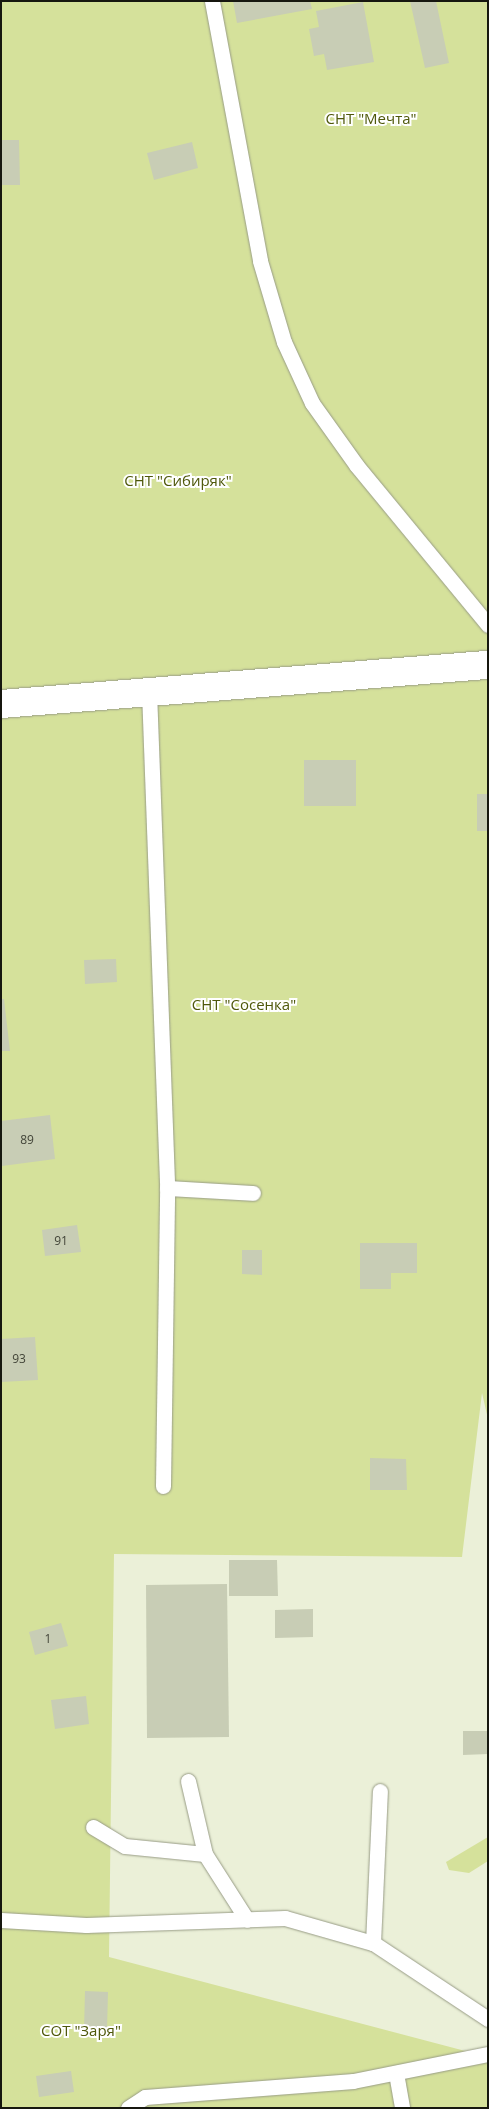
<!DOCTYPE html>
<html>
<head>
<meta charset="utf-8">
<style>
  body { margin:0 }
  #map { position:relative; width:489px; height:2109px; overflow:hidden; background:#ebf0d8; font-family:"Open Sans",sans-serif }
  div>[style] { position:absolute }
  .green>* { inset:0; background:#d5e19b }
  .building>* { inset:0; background:#c8cdb5 }
  .roads { filter:drop-shadow(0 0 1px #989c86) drop-shadow(0 0 1px #989c86) }
  .lane>* { height:15px; margin:-7.5px; padding:0 7.5px; transform-origin:7.5px; border-radius:7.5px; background:#fff }
  .street>* { height:28px; margin:-14px; padding:0 14px; transform-origin:14px; border-radius:14px; background:#fff }
  span { translate:-50% -50%; white-space:nowrap; text-align:center; line-height:1.15; -webkit-text-stroke:4px #fff; paint-order:stroke }
  .number-label { font-size:12px; color:#424438 }
  .number-label span { -webkit-text-stroke-width:0 }
  .park-label { font-size:15px; color:#4f580b }
  .frame { position:absolute; inset:0; border:2px solid #16170f; pointer-events:none }
</style>
</head>
<body>
<div id="map">
  <div class="green">
    <div style="clip-path:polygon(1px 1px,488px 1px,488px 1419px,482px 1393px,462px 1557px,114px 1554px,109px 1957px,488px 2057px,488px 2108px,1px 2108px)"></div>
    <div style="clip-path:polygon(488px 1837px,488px 1861px,469px 1873px,449px 1870px,446px 1862px)"></div>
  </div>
  <div class="building">
    <div style="clip-path:polygon(233px 1px,310px 1px,312px 9px,237px 23px)"></div>
    <div style="clip-path:polygon(410px 1px,436px 1px,449px 63px,425px 68px)"></div>
    <div style="clip-path:polygon(363px 2px,374px 62px,327px 70px,324px 54px,314px 56px,309px 29px,319px 27px,316px 11px)"></div>
    <div style="clip-path:polygon(1px 140px,19px 140px,20px 185px,1px 185px)"></div>
    <div style="clip-path:polygon(192px 142px,198px 168px,154px 180px,147px 153px)"></div>
    <div style="clip-path:polygon(304px 760px,356px 760px,356px 806px,304px 806px)"></div>
    <div style="clip-path:polygon(477px 794px,488px 794px,488px 831px,477px 831px)"></div>
    <div style="clip-path:polygon(116px 959px,117px 982px,85px 984px,84px 960px)"></div>
    <div style="clip-path:polygon(1px 999px,4px 999px,10px 1051px,1px 1051px)"></div>
    <div style="clip-path:polygon(50px 1115px,55px 1159px,2px 1166px,1px 1121px)"></div>
    <div style="clip-path:polygon(77px 1225px,81px 1252px,45px 1256px,42px 1230px)"></div>
    <div style="clip-path:polygon(360px 1243px,417px 1243px,417px 1273px,391px 1273px,391px 1289px,360px 1289px)"></div>
    <div style="clip-path:polygon(242px 1250px,262px 1250px,262px 1275px,242px 1274px)"></div>
    <div style="clip-path:polygon(35px 1337px,38px 1380px,1px 1382px,1px 1339px)"></div>
    <div style="clip-path:polygon(370px 1458px,406px 1459px,407px 1490px,370px 1490px)"></div>
    <div style="clip-path:polygon(229px 1560px,277px 1560px,278px 1596px,229px 1596px)"></div>
    <div style="clip-path:polygon(227px 1584px,229px 1737px,147px 1738px,146px 1585px)"></div>
    <div style="clip-path:polygon(313px 1609px,313px 1637px,275px 1638px,275px 1610px)"></div>
    <div style="clip-path:polygon(61px 1623px,68px 1646px,35px 1655px,29px 1632px)"></div>
    <div style="clip-path:polygon(86px 1696px,89px 1724px,55px 1729px,51px 1700px)"></div>
    <div style="clip-path:polygon(463px 1731px,488px 1731px,488px 1754px,463px 1755px)"></div>
    <div style="clip-path:polygon(85px 1991px,108px 1992px,107px 2030px,84px 2030px)"></div>
    <div style="clip-path:polygon(71px 2071px,74px 2092px,39px 2097px,36px 2076px)"></div>
  </div>
  <div class="roads">
    <div class="lane">
      <div style="left:212px;top:1px;width:264px;rotate:79.5deg"></div>
      <div style="left:260px;top:261px;width:84px;rotate:73.5deg"></div>
      <div style="left:284px;top:342px;width:67px;rotate:65.3deg"></div>
      <div style="left:312px;top:403px;width:77px;rotate:54.5deg"></div>
      <div style="left:357px;top:466px;width:206px;rotate:50.5deg"></div>
      <div style="left:149px;top:691px;width:497px;rotate:87.9deg"></div>
      <div style="left:167px;top:1188px;width:86px;rotate:3.3deg"></div>
      <div style="left:163px;top:1486px;width:298px;rotate:-89.2deg"></div>
      <div style="left:188px;top:1781px;width:75px;rotate:76.9deg"></div>
      <div style="left:205px;top:1854px;width:78px;rotate:57.5deg"></div>
      <div style="left:93px;top:1827px;width:37px;rotate:31deg"></div>
      <div style="left:125px;top:1846px;width:80px;rotate:5.7deg"></div>
      <div style="left:1px;top:1920px;width:85px;rotate:3.4deg"></div>
      <div style="left:86px;top:1925px;width:199px;rotate:-2deg"></div>
      <div style="left:285px;top:1918px;width:91px;rotate:15.9deg"></div>
      <div style="left:373px;top:1943px;width:138px;rotate:33.5deg"></div>
      <div style="left:373px;top:1943px;width:152px;rotate:-87.4deg"></div>
      <div style="left:396px;top:2073px;width:36px;rotate:80deg"></div>
      <div style="left:128px;top:2108px;width:20px;rotate:-33deg"></div>
      <div style="left:145px;top:2097px;width:209px;rotate:-4.4deg"></div>
      <div style="left:353px;top:2081px;width:138px;rotate:-11.3deg"></div>
    </div>
    <div class="street">
      <div style="left:1px;top:704px;width:489px;rotate:-4.6deg"></div>
    </div>
  </div>
  <div class="number-label">
    <span style="left:27px;top:1140px">89</span>
    <span style="left:61px;top:1241px">91</span>
    <span style="left:19px;top:1359px">93</span>
    <span style="left:48px;top:1639px">1</span>
  </div>
  <div class="park-label">
    <span style="left:371px;top:119px">СНТ "Мечта"</span>
    <span style="left:178px;top:481px">СНТ "Сибиряк"</span>
    <span style="left:244px;top:1005px">СНТ "Сосенка"</span>
    <span style="left:81px;top:2031px">СОТ "Заря"</span>
  </div>
  <div class="frame"></div>
</div>
</body>
</html>
